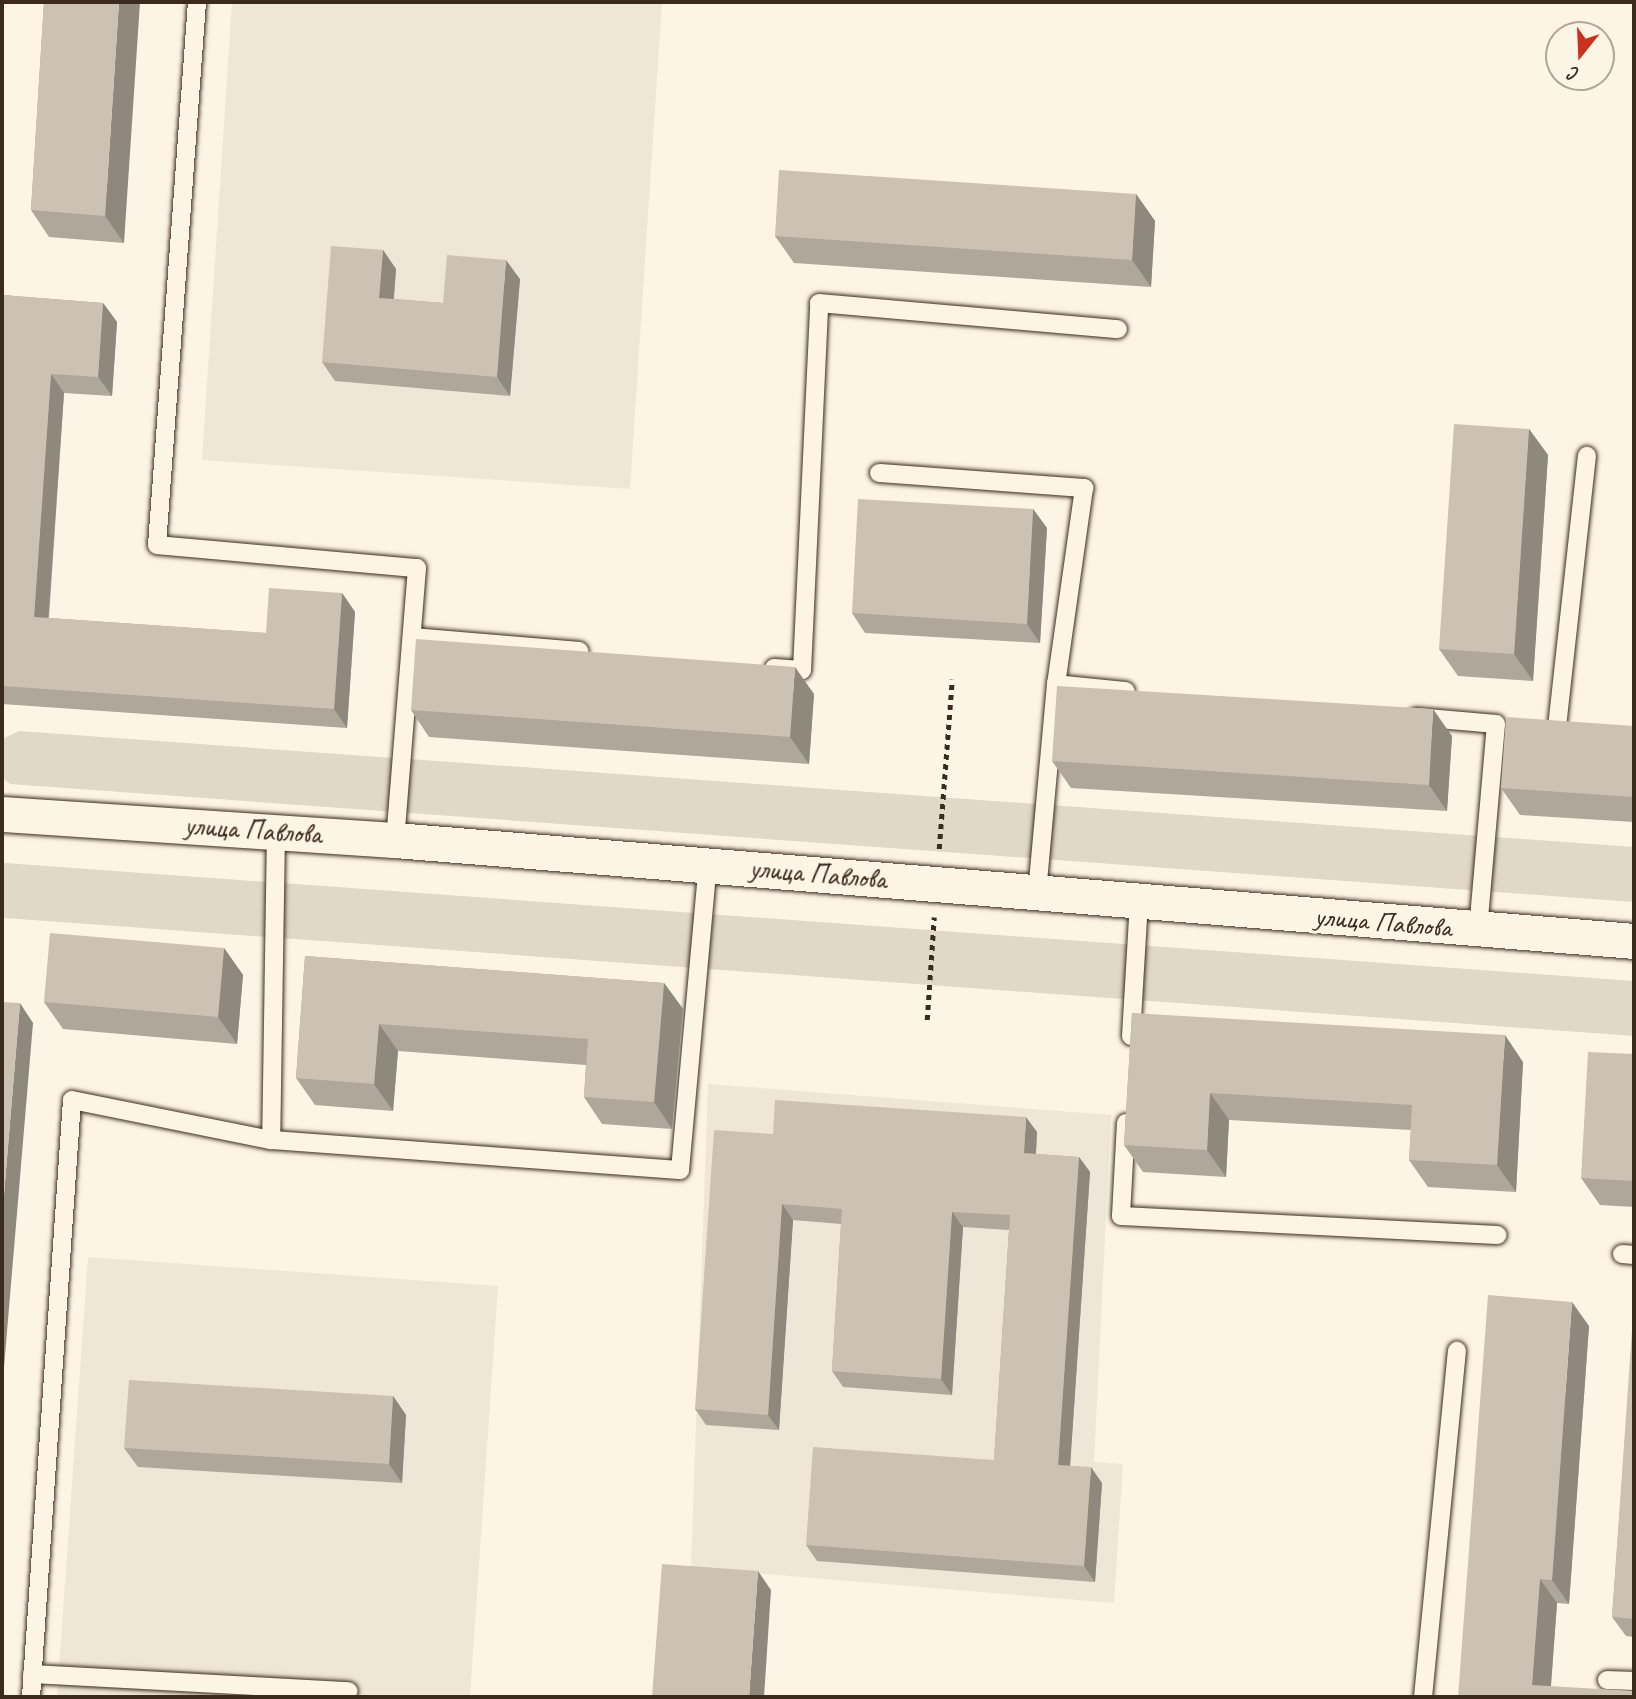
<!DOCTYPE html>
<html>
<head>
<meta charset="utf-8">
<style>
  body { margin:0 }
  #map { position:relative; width:1636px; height:1699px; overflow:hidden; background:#fcf5e5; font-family:Caveat,sans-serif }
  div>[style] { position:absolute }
  .built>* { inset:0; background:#eee6d6 }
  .green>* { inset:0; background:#e0d8c8 }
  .path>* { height:4.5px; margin-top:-2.25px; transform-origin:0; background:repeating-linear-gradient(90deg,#3b2a1e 0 5px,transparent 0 10px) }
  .roads { filter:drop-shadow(0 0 2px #3b2a1e) drop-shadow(0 0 2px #3b2a1e) }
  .service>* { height:18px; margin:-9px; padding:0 9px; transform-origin:9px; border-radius:9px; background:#fcf5e5 }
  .minor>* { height:35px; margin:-17.5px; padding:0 17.5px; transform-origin:17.5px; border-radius:17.5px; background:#fcf5e5 }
  .wall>* { inset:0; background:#afa79a }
  .shaded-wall>* { inset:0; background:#8f887d }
  .building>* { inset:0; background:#ccc2b3 }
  span { translate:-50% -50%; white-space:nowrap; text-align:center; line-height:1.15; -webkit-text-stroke:6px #fcf5e5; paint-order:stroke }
  .street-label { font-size:28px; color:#3b2a1e }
  .frame { position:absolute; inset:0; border:4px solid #3b2a1e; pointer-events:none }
  .north { position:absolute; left:1545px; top:21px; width:70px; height:70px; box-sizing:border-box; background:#fcf5e5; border:2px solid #afa495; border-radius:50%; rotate:198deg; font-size:19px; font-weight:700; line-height:28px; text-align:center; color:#3b2a1e }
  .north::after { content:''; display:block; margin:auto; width:24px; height:32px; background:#c8321e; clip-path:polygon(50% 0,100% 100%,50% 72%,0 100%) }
</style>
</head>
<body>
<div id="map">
  <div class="built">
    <div style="clip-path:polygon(232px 2px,662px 2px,630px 489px,202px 460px)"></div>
    <div style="clip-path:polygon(708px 1084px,1111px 1115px,1094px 1462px,1123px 1464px,1114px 1603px,691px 1568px)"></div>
    <div style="clip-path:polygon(88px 1257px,498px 1286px,470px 1697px,57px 1697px)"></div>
  </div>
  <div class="green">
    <div style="clip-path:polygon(19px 731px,1634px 847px,1634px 902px,10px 784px,2px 777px,2px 739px)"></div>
    <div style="clip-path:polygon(5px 863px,1634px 981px,1634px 1036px,5px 918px,2px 916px,2px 865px)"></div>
  </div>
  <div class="path">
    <div style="left:939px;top:849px;width:170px;rotate:-85.6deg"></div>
    <div style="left:927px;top:1020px;width:103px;rotate:-86.1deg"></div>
  </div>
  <div class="roads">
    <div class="service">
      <div style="left:197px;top:2px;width:544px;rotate:94.21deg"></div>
      <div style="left:157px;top:545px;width:261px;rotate:5.1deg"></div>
      <div style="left:417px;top:568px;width:273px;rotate:94.6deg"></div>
      <div style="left:879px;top:473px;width:206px;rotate:4.2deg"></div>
      <div style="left:1084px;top:488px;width:198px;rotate:98.1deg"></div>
      <div style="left:1056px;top:684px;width:209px;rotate:95.2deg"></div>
      <div style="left:412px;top:637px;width:168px;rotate:4.8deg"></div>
      <div style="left:774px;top:668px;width:28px;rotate:4deg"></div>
      <div style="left:802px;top:670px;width:367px;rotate:-87.3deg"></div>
      <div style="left:819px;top:303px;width:300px;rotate:5deg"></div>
      <div style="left:1056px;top:684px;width:70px;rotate:5.7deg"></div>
      <div style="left:1416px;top:717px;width:80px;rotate:5deg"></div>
      <div style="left:1496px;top:724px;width:207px;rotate:95deg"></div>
      <div style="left:1557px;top:727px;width:273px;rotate:-83.7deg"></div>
      <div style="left:276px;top:832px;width:308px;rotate:90.9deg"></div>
      <div style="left:271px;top:1140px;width:410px;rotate:4.2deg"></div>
      <div style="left:680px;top:1170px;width:306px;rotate:-84.8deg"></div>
      <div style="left:1131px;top:1036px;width:136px;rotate:-86.6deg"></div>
      <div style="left:1126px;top:1123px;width:93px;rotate:93.1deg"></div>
      <div style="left:1121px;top:1216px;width:377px;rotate:2.9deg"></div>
      <div style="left:1622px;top:1254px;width:12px;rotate:5deg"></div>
      <div style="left:32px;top:1674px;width:317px;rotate:3.1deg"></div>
      <div style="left:1607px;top:1680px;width:27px;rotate:2deg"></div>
      <div style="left:31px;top:1697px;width:598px;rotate:-86.07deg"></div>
      <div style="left:72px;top:1100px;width:203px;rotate:11.4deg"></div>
      <div style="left:1423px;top:1697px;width:348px;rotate:-84.4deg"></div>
    </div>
    <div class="minor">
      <div style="left:2px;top:814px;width:394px;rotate:3.8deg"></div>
      <div style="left:395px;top:840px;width:1243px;rotate:4.66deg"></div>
    </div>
  </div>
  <div class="wall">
    <div style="clip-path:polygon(44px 2px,124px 243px,49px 237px,31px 210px)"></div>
    <div style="clip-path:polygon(1136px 194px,1155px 221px,1151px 287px,794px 263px,775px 236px)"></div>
    <div style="clip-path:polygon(383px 250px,396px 269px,394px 299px,443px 303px,520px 279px,510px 396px,335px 381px,322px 362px)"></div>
    <div style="clip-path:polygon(2px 295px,103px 303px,117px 322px,112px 396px,64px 393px,49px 618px,266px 633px,342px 593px,355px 612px,347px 728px,2px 704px)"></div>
    <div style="clip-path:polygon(1529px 429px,1548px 455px,1533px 681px,1458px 676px,1439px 649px)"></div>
    <div style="clip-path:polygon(1033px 509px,1047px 528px,1040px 643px,865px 633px,852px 613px)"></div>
    <div style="clip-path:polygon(814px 694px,809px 764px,429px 737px,411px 710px)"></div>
    <div style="clip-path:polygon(1634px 726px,1634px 822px,1520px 815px,1501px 788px)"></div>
    <div style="clip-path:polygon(1452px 736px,1447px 811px,1071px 788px,1052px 761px)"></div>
    <div style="clip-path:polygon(224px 948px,243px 975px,237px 1044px,63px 1029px,44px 1002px)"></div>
    <div style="clip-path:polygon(305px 956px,664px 983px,683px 1009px,672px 1129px,602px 1124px,584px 1097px,586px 1065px,398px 1051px,393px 1111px,315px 1105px,296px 1078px)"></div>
    <div style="clip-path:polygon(1132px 1013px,1523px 1062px,1516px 1192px,1428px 1187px,1409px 1160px,1411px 1130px,1229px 1120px,1226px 1177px,1143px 1172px,1124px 1145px)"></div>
    <div style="clip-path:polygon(1634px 1054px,1634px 1207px,1600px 1205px,1581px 1178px)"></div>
    <div style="clip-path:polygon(1037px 1132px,1036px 1154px,1079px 1157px,1090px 1172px,1070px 1466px,1102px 1483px,1095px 1582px,817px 1561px,806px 1545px,994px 1460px,1009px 1230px,963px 1227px,952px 1395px,843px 1387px,832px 1371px,841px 1224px,793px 1220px,779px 1430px,706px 1425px,695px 1409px,773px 1134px)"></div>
    <div style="clip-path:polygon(1634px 1316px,1634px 1637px,1626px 1636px,1612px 1617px)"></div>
    <div style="clip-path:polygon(1589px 1326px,1569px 1604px,1557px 1603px,1551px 1686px,1458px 1697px)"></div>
    <div style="clip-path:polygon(393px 1396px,406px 1415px,402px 1483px,138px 1467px,124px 1448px)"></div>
  </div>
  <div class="shaded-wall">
    <div style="clip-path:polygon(119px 2px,140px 2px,124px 243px,105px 216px)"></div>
    <div style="clip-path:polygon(1136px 194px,1155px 221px,1151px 287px,1132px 260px)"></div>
    <div style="clip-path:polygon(383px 250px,396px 269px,392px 317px,379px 298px)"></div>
    <div style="clip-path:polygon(506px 260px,520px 279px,510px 396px,497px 377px)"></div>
    <div style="clip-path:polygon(103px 303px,117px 322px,112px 396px,98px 377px)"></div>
    <div style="clip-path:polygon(51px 374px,64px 393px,47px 636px,34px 617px)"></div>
    <div style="clip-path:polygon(1529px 429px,1548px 455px,1533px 681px,1514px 654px)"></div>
    <div style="clip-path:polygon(1033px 509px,1047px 528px,1040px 643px,1027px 624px)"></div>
    <div style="clip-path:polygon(342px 593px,355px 612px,347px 728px,334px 709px)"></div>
    <div style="clip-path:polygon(795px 667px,814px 694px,809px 764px,790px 737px)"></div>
    <div style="clip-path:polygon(1433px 709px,1452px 736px,1447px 811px,1429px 785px)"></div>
    <div style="clip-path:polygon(224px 948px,243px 975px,237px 1044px,218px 1017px)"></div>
    <div style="clip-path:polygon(664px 983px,683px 1009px,672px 1129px,654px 1102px)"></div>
    <div style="clip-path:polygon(20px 1003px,33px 1023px,3px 1379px,2px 1377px,2px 1218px)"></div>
    <div style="clip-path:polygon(379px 1024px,398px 1051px,393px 1111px,374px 1084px)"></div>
    <div style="clip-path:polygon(1505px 1035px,1523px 1062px,1516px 1192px,1497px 1165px)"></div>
    <div style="clip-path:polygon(1210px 1093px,1229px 1120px,1226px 1177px,1207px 1150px)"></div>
    <div style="clip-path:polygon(1026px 1117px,1037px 1132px,1035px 1169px,1024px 1153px)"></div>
    <div style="clip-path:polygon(1079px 1157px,1090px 1172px,1069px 1481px,1058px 1465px)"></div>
    <div style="clip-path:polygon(782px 1204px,793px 1220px,779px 1430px,768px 1415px)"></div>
    <div style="clip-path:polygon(952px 1212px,963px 1227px,952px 1395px,941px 1379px)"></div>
    <div style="clip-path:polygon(1572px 1302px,1589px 1326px,1569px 1604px,1552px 1580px)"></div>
    <div style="clip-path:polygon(393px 1396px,406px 1415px,402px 1483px,389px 1464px)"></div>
    <div style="clip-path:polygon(1091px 1467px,1102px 1483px,1095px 1582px,1084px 1566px)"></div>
    <div style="clip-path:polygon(758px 1571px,771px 1590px,764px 1697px,749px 1697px)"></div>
    <div style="clip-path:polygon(1540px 1579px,1557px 1603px,1550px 1697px,1532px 1685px)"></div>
  </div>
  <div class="building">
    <div style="clip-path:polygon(44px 2px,119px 2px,105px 216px,31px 210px)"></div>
    <div style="clip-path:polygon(779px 170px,1136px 194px,1132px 260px,775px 236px)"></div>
    <div style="clip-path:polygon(331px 246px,383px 250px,379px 298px,443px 303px,447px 255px,506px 260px,497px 377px,322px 362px)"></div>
    <div style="clip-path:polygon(2px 295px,103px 303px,98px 377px,51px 374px,34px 617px,266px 633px,269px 588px,342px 593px,334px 709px,2px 686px)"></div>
    <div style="clip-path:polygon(1454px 424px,1529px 429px,1514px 654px,1439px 649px)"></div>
    <div style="clip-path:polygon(858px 499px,1033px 509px,1027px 624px,852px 613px)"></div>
    <div style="clip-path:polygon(416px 639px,795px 667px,790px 737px,411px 710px)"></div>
    <div style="clip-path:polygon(1057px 686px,1433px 709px,1429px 785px,1052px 761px)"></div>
    <div style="clip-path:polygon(1506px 717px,1634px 726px,1634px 797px,1501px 788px)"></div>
    <div style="clip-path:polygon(50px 933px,224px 948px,218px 1017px,44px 1002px)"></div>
    <div style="clip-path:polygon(305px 956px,664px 983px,654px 1102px,584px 1097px,588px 1039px,379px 1024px,374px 1084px,296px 1078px)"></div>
    <div style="clip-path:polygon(2px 1002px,20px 1003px,2px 1218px)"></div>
    <div style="clip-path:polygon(1132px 1013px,1505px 1035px,1497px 1165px,1409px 1160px,1412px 1105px,1210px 1093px,1207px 1150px,1124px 1145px)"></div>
    <div style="clip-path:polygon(1588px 1052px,1634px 1054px,1634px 1181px,1581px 1178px)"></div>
    <div style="clip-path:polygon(775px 1100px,1026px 1117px,1024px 1153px,1079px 1157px,1058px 1465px,1091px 1467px,1084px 1566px,806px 1545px,813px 1447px,994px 1460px,1010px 1215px,952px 1212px,941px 1379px,832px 1371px,842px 1209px,782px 1204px,768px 1415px,695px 1409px,714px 1130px,773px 1134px)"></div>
    <div style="clip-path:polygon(1488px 1295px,1572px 1302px,1552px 1580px,1540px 1579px,1532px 1685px,1634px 1691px,1634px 1697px,1458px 1697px)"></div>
    <div style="clip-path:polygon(1633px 1316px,1634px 1316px,1634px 1619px,1612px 1617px)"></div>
    <div style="clip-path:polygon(129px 1380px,393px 1396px,389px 1464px,124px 1448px)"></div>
    <div style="clip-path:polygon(662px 1564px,758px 1571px,749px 1697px,652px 1697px)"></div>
  </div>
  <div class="street-label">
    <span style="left:253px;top:830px;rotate:4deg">улица Павлова</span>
    <span style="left:818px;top:874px;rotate:5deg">улица Павлова</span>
    <span style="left:1383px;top:922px;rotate:5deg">улица Павлова</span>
  </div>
  <div class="frame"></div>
  <div class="north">С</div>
</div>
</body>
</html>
